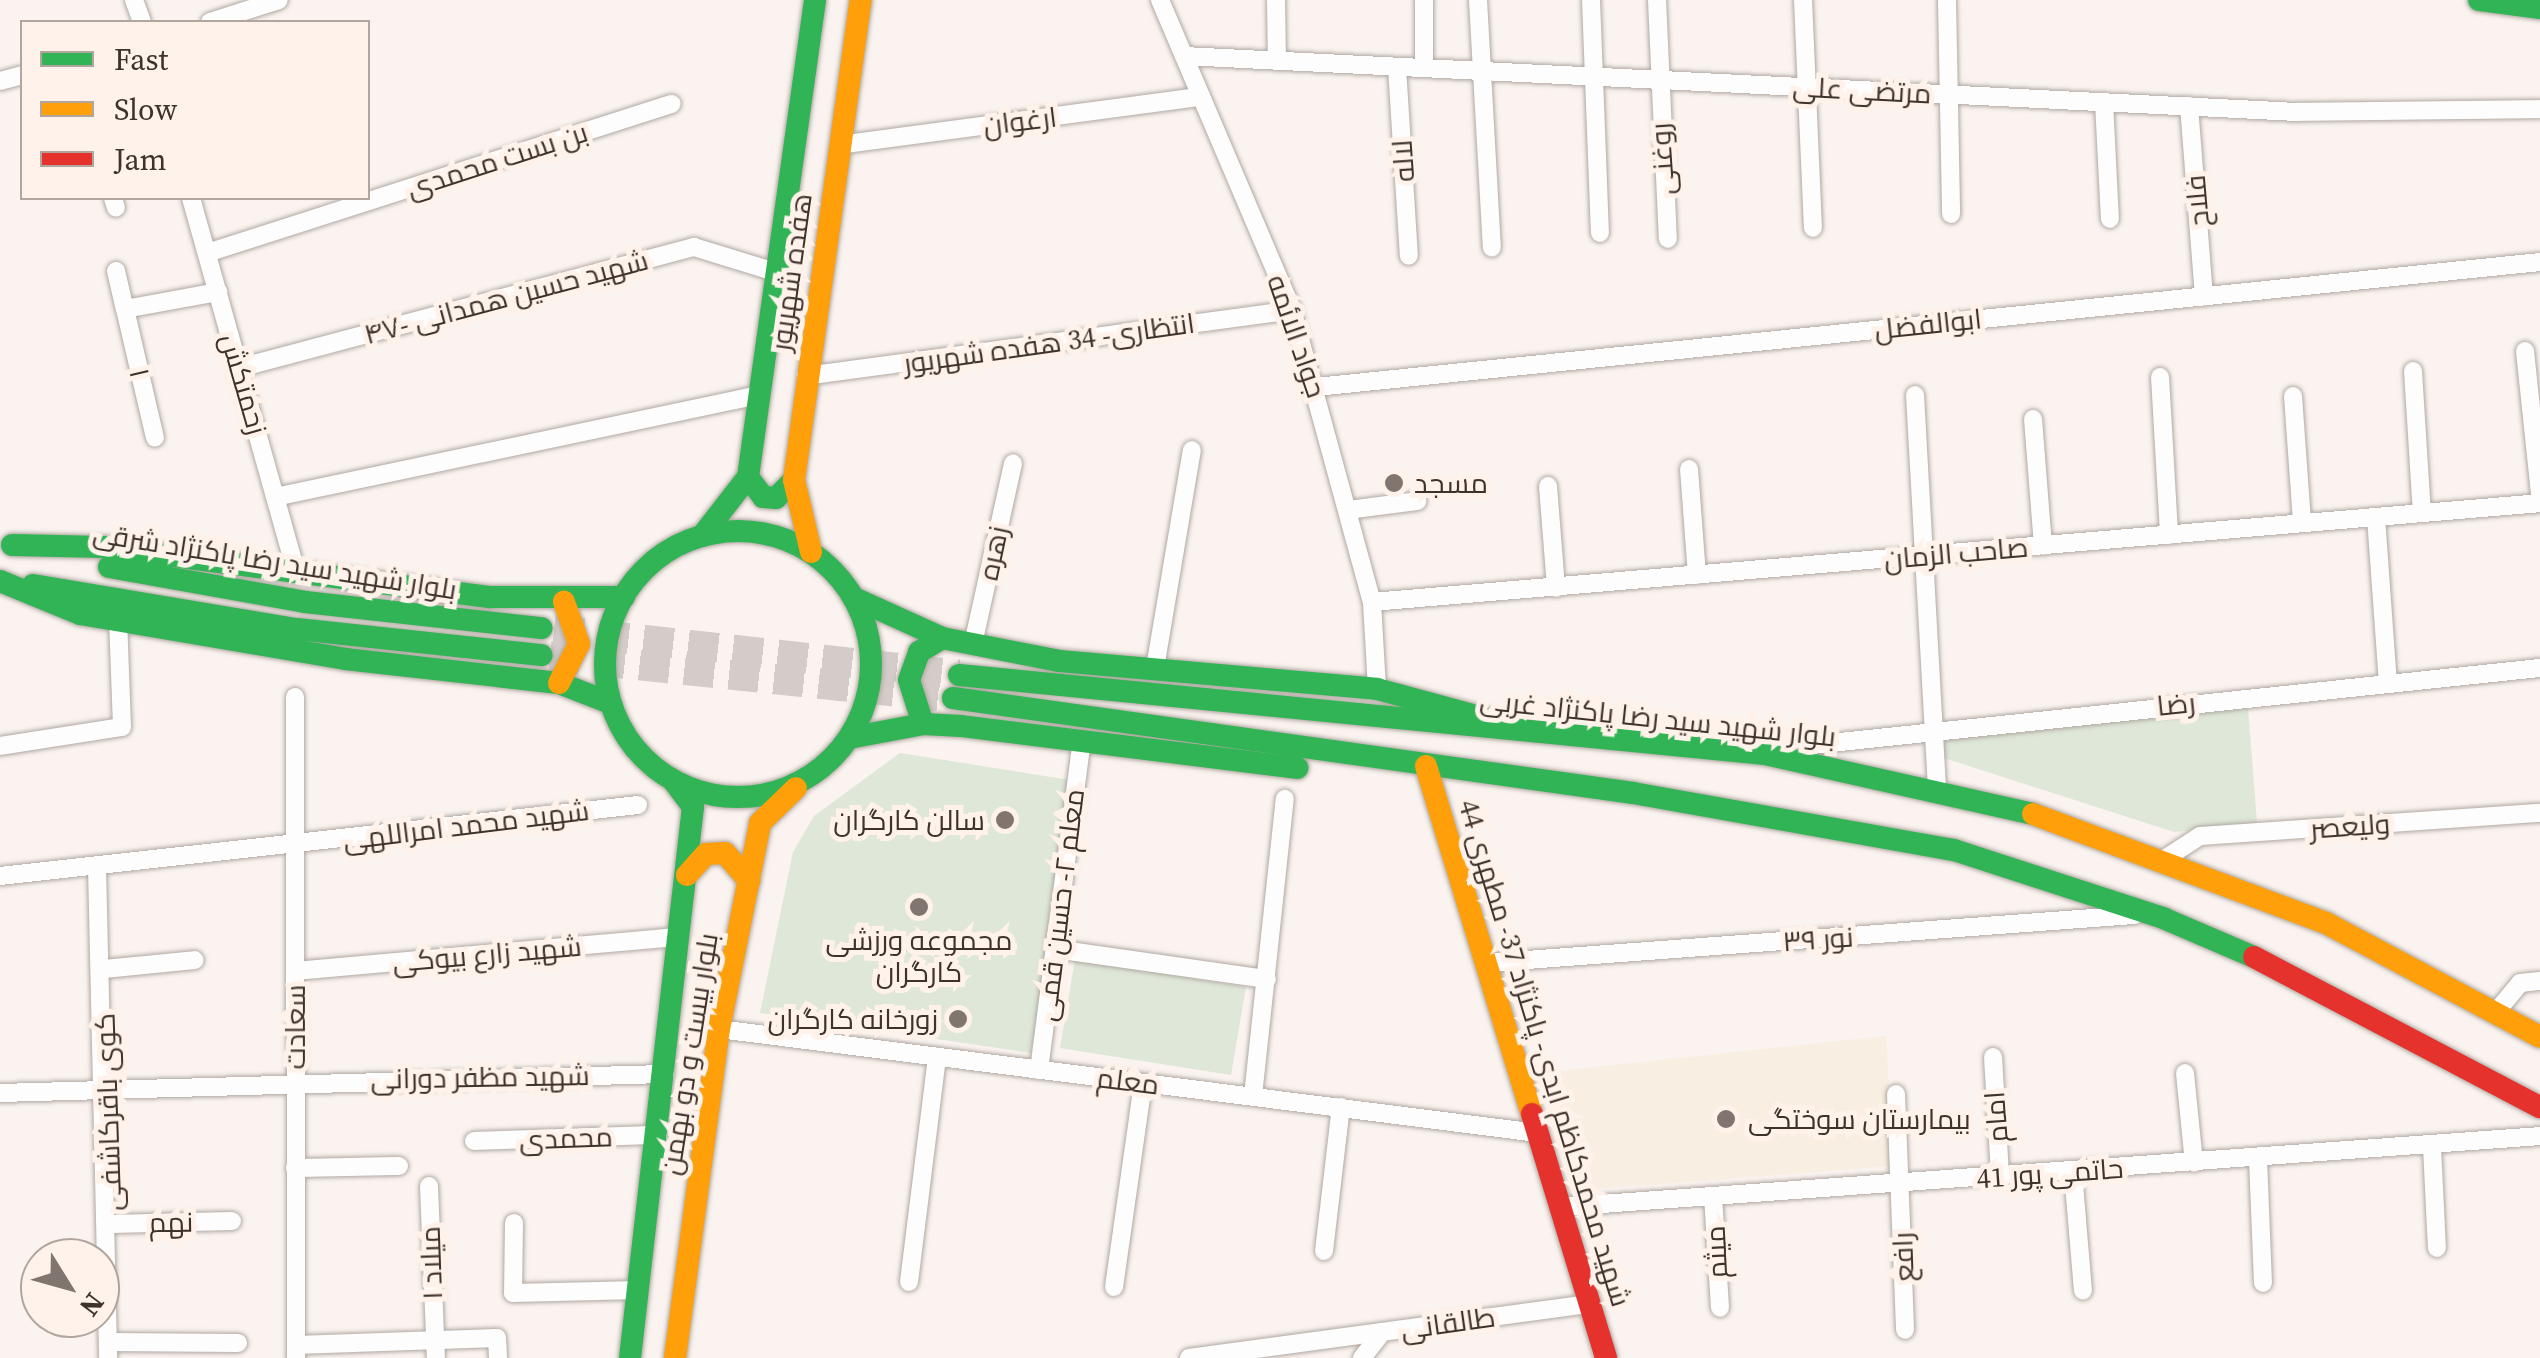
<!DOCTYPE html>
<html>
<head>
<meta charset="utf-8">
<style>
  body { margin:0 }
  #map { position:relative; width:2540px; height:1358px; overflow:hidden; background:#faf3ef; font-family:"Source Serif 4",Cairo,serif }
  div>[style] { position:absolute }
  .medical>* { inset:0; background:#f8eee1 }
  .green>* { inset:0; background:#dee7d8 }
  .primary-tunnel>* { height:30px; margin-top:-15px; transform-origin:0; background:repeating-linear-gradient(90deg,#d4ccc8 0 30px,transparent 0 45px) }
  .roads { filter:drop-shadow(0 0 2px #b0a8a2) drop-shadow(0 0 2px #b0a8a2) }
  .street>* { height:18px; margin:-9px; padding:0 9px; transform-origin:9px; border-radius:9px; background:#fefdfd }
  .fast>* { height:22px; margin:-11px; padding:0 11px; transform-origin:11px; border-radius:11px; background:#30b455 }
  .fast>.ring { margin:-11px; padding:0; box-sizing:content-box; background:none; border:22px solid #30b455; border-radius:50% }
  .slow>* { height:22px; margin:-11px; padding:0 11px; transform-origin:11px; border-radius:11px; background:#ff9f0a }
  .jam>* { height:22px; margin:-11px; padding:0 11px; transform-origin:11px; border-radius:11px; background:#e5322d }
  .dots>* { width:28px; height:28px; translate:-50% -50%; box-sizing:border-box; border:5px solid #fff2ea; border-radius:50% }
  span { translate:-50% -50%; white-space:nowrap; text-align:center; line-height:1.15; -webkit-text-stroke:10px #fff2ea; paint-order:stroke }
  .street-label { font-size:28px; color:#3e322a }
  .poi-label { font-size:28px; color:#3e322a }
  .left { translate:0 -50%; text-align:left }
  .right { translate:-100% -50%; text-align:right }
  .legend { position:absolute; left:20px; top:20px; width:350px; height:180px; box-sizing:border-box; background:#fff2ea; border:2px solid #b2a59d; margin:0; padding:12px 18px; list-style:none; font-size:30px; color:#3e322a }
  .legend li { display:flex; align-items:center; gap:20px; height:50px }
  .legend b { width:50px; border:2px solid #b2a59d }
  .north { position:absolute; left:20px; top:1238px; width:100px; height:100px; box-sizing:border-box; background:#fff2ea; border:2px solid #b2a59d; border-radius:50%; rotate:127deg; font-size:28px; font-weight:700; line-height:40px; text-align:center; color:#3e322a }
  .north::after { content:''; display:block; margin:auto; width:35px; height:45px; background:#80766f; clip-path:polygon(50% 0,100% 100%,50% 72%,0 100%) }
</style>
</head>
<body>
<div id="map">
  <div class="medical">
    <div style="clip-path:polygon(1886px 1036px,1893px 1166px,1580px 1190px,1549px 1072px)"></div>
  </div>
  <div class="green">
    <div style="clip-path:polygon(2248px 708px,2257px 823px,2174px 832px,1944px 758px,1944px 738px)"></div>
    <div style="clip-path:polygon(900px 753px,1076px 781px,1031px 1053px,760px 1013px,793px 852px,814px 816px)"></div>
    <div style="clip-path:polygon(1075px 959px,1246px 987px,1231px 1075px,1060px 1048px)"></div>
  </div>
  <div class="primary-tunnel">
    <div style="left:554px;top:630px;width:407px;rotate:6.3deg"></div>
    <div style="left:550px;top:656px;width:405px;rotate:5.9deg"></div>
  </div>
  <div class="roads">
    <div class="street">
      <div style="left:134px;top:0;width:23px;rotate:70deg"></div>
      <div style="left:1160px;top:0;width:337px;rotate:66.9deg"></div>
      <div style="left:1292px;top:310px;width:303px;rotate:74.7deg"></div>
      <div style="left:1372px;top:602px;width:87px;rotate:86.7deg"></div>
      <div style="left:1276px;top:0;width:61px;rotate:89.1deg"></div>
      <div style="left:1478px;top:0;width:248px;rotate:86.8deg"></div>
      <div style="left:1591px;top:0;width:233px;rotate:87.8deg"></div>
      <div style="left:1657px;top:0;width:239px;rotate:87.4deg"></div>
      <div style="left:1803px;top:0;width:228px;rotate:87.5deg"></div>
      <div style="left:1947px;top:0;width:214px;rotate:88.9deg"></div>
      <div style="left:210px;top:22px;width:72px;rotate:-17.7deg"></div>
      <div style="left:1184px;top:56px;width:1115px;rotate:2.88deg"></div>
      <div style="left:2298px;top:112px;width:242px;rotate:-0.7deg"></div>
      <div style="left:1397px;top:67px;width:189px;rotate:86.4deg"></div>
      <div style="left:1424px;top:68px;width:68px;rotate:-90deg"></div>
      <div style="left:0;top:81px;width:23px;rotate:-15deg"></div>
      <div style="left:2104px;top:102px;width:117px;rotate:87.1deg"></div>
      <div style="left:2189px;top:106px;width:191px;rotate:85.5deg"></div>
      <div style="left:839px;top:145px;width:365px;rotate:-7.6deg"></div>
      <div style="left:113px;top:198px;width:10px;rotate:73deg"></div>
      <div style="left:191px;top:198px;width:387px;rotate:74.3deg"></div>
      <div style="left:207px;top:253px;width:488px;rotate:-17.8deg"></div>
      <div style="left:116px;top:271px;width:39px;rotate:77deg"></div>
      <div style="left:125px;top:309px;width:95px;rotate:-10.4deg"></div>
      <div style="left:125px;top:309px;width:132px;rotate:76.9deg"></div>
      <div style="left:2525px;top:351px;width:143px;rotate:84deg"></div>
      <div style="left:239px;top:368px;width:471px;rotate:-14.9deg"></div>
      <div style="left:694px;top:247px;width:82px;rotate:17.1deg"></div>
      <div style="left:2413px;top:371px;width:142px;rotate:86.4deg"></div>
      <div style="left:806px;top:376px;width:490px;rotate:-7.7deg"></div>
      <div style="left:2160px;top:377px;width:158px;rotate:86.7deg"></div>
      <div style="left:1316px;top:387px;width:1230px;rotate:-5.83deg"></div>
      <div style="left:1915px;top:395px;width:394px;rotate:86.8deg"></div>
      <div style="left:2293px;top:396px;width:127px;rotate:85.9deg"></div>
      <div style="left:2033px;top:419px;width:127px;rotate:85.5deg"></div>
      <div style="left:1689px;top:469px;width:106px;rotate:85.7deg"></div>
      <div style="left:1548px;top:486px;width:102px;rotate:85.5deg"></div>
      <div style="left:275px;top:497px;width:491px;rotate:-11.9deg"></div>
      <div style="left:1348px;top:510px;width:70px;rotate:-7.4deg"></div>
      <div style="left:2376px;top:517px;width:166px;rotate:85.9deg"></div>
      <div style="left:1372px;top:602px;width:1172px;rotate:-4.84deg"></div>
      <div style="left:973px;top:644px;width:185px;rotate:-77.5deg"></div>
      <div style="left:1155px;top:668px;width:221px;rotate:-80.4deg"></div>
      <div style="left:295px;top:697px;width:661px;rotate:89.91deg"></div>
      <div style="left:1812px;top:745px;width:732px;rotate:-6.04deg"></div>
      <div style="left:0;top:746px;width:123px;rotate:-8.9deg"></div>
      <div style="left:122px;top:727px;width:107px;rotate:-92.1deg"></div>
      <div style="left:2166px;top:858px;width:40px;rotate:-32.9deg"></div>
      <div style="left:2200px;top:836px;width:341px;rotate:-3.9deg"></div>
      <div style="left:97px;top:866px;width:492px;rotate:88.7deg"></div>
      <div style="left:0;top:876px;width:642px;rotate:-6.35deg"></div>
      <div style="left:1055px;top:949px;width:214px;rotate:8.1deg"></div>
      <div style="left:1486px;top:963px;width:650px;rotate:-4.24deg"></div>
      <div style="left:104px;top:969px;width:91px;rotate:-5.6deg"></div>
      <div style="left:295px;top:971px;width:386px;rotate:-5.1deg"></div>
      <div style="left:2496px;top:1012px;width:38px;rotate:-50deg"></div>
      <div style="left:2520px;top:983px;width:20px;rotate:-6deg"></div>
      <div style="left:719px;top:1029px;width:826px;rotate:7.24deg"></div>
      <div style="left:1993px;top:1057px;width:119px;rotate:86.6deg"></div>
      <div style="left:1039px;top:1070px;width:332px;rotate:-82.6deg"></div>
      <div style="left:2185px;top:1073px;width:90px;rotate:84.3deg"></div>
      <div style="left:0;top:1093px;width:665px;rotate:-1.64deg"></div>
      <div style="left:1896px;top:1094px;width:236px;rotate:87.8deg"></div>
      <div style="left:1253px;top:1096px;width:299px;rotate:-83.9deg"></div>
      <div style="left:474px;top:1141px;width:184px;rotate:-1.9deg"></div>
      <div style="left:2432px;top:1147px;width:101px;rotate:87.2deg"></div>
      <div style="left:2258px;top:1159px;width:124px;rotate:87.7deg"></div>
      <div style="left:295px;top:1168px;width:104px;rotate:-1.1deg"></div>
      <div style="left:2073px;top:1172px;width:119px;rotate:85.2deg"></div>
      <div style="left:429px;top:1186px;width:172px;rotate:87.7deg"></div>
      <div style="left:1713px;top:1196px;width:112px;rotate:86.4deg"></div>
      <div style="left:1560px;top:1207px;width:983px;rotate:-4.14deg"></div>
      <div style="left:514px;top:1223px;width:70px;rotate:90.8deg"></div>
      <div style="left:513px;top:1293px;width:126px;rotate:-1.4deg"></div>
      <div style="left:111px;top:1224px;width:121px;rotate:-1.4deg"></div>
      <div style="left:1324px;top:1251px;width:145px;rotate:-83.3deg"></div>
      <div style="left:909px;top:1282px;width:227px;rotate:-82.9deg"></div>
      <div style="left:1114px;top:1287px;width:206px;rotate:-81.9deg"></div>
      <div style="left:108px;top:1342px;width:130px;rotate:0.4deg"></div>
      <div style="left:296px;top:1345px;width:201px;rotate:-2deg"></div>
      <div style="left:497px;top:1338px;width:20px;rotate:87deg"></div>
      <div style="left:1189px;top:1358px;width:404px;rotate:-7.7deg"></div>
      <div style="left:1362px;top:1358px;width:33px;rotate:-52deg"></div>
    </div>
    <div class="fast">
      <div style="left:2479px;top:0;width:62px;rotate:7.5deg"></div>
      <div style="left:748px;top:477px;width:25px;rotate:53deg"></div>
      <div style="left:763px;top:497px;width:13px;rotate:4deg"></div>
      <div style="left:776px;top:498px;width:25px;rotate:-45deg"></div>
      <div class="ring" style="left:605px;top:531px;width:244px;height:244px"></div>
      <div style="left:702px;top:536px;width:75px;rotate:-52.1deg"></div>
      <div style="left:748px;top:477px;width:482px;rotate:-82deg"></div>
      <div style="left:12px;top:545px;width:92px;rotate:1.2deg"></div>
      <div style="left:104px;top:547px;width:390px;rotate:7.4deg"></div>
      <div style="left:491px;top:597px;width:133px"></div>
      <div style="left:109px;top:567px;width:199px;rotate:10.1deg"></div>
      <div style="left:305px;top:602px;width:238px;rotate:6.3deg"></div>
      <div style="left:0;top:581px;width:87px;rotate:22.4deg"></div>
      <div style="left:80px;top:614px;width:269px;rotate:9.6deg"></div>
      <div style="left:345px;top:659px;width:215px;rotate:6.4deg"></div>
      <div style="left:559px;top:683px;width:55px;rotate:21.4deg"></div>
      <div style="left:33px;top:585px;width:268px;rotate:9.5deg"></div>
      <div style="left:297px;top:629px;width:246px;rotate:6.1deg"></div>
      <div style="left:854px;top:598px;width:97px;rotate:24.4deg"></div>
      <div style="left:942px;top:638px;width:119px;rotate:11.1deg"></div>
      <div style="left:1059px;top:661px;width:319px;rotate:5deg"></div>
      <div style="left:1377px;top:689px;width:111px;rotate:15.2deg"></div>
      <div style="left:959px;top:675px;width:810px;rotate:5.6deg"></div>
      <div style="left:1765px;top:754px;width:275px;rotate:12.6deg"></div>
      <div style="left:953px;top:698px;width:687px;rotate:7.95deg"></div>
      <div style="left:1633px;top:793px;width:326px;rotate:10.1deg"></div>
      <div style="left:1954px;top:850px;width:220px;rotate:18deg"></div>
      <div style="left:2163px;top:918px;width:99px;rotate:23.2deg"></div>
      <div style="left:923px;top:724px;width:46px;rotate:-107.7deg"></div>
      <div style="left:909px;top:680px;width:30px;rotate:-70deg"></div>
      <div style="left:919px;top:652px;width:27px;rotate:-31deg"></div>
      <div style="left:849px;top:738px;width:75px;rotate:-10.7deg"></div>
      <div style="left:923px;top:724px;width:38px;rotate:3deg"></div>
      <div style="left:961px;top:726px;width:339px;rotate:7.1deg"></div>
      <div style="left:630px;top:1358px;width:555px;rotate:-83.48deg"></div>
      <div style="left:693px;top:807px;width:31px;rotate:-127deg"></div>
    </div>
    <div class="slow">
      <div style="left:811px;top:552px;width:74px;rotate:-103.3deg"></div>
      <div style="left:794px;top:480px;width:485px;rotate:-82.1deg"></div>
      <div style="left:559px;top:683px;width:44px;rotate:-62.9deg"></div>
      <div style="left:579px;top:644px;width:45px;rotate:-109.7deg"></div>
      <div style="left:1426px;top:766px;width:364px;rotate:73.1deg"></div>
      <div style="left:2033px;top:814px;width:313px;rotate:20.4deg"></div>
      <div style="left:2326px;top:923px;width:242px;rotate:28deg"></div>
      <div style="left:687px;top:875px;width:28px;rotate:-48deg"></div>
      <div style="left:706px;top:854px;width:19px;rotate:-3deg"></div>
      <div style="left:725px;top:853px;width:37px;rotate:49deg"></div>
      <div style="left:675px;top:1358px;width:332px;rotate:-82.4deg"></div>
      <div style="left:719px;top:1029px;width:210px;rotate:-78.7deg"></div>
      <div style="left:760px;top:823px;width:50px;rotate:-44.2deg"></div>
    </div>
    <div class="jam">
      <div style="left:2254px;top:957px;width:323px;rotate:27.7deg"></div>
      <div style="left:1532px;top:1114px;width:255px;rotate:73.1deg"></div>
    </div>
  </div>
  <div class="dots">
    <div style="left:1394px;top:483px;background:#80766f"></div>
    <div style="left:1005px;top:820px;background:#80766f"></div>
    <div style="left:919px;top:907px;background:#80766f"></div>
    <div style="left:958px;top:1019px;background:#80766f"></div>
    <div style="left:1726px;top:1119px;background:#80766f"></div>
  </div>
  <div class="street-label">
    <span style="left:1862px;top:90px;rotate:3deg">مرتضی علی</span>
    <span style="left:1020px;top:121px;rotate:-7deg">ارغوان</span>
    <span style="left:1662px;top:159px;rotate:-94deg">روغنی</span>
    <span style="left:497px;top:160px;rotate:-18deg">بن بست محمدی</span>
    <span style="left:1403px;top:161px;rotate:-94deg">لاله</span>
    <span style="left:2197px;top:201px;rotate:-95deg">فلاح</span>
    <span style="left:791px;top:272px;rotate:-82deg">هفده شهریور</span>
    <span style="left:506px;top:297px;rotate:-15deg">شهید حسین همدانی -۴۷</span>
    <span style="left:1928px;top:324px;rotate:-6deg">ابوالفضل</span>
    <span style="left:1297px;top:336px;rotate:71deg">جواد الائمه</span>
    <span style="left:1049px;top:343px;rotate:-8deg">انتظاری- 34 هفده شهریور</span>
    <span style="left:140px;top:373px;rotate:77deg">۱</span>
    <span style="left:244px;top:384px;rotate:74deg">زحمتکش</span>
    <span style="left:993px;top:553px;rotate:-78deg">زهره</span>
    <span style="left:1956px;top:553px;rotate:-5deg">صاحب الزمان</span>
    <span style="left:275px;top:561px;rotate:9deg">بلوار شهید سید رضا پاکنژاد شرقی</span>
    <span style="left:2176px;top:704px;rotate:-6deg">رضا</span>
    <span style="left:1658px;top:718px;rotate:6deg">بلوار شهید سید رضا پاکنژاد غربی</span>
    <span style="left:466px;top:825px;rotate:-7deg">شهید محمد امراللهی</span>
    <span style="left:2350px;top:826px;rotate:-4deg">ولیعصر</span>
    <span style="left:1060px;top:905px;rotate:-83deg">معلم ۲- حسین قمی</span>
    <span style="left:1818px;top:939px;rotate:-4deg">نور ۳۹</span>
    <span style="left:487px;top:954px;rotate:-5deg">شهید زارع بیوکی</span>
    <span style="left:295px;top:1027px;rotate:-90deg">سعادت</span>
    <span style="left:1545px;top:1053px;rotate:73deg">شهید محمدکاظم ابدی- پاکنژاد 37- مطهری 44</span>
    <span style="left:689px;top:1054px;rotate:-81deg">بلوار بیست و دو بهمن</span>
    <span style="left:480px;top:1077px;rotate:-1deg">شهید مظفر دورانی</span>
    <span style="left:1128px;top:1081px;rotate:7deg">معلم</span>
    <span style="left:108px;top:1112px;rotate:-92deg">کوی باقرکاشفی</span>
    <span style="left:1996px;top:1117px;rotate:-94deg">امام</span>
    <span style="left:566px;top:1138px;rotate:-2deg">محمدی</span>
    <span style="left:2050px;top:1173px;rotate:-4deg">حاتمی پور 41</span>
    <span style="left:171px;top:1222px;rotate:-1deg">نهم</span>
    <span style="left:1716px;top:1252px;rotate:-93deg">میثم</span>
    <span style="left:1903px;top:1257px;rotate:-92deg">رافع</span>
    <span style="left:431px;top:1263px;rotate:-92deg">میلاد ۱</span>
    <span style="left:1448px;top:1323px;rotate:-8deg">طالقانی</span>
  </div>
  <div class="poi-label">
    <span class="left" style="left:1414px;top:483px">مسجد</span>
    <span class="right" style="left:985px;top:820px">سالن کارگران</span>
    <span style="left:919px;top:956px">مجموعه ورزشی<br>کارگران</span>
    <span class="right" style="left:938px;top:1019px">زورخانه کارگران</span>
    <span class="left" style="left:1748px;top:1119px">بیمارستان سوختگی</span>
  </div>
  <ul class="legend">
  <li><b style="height:12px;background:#30b455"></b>Fast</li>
  <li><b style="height:12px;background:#ff9f0a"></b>Slow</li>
  <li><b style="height:12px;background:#e5322d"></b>Jam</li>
  </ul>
  <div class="north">N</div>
</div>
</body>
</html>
